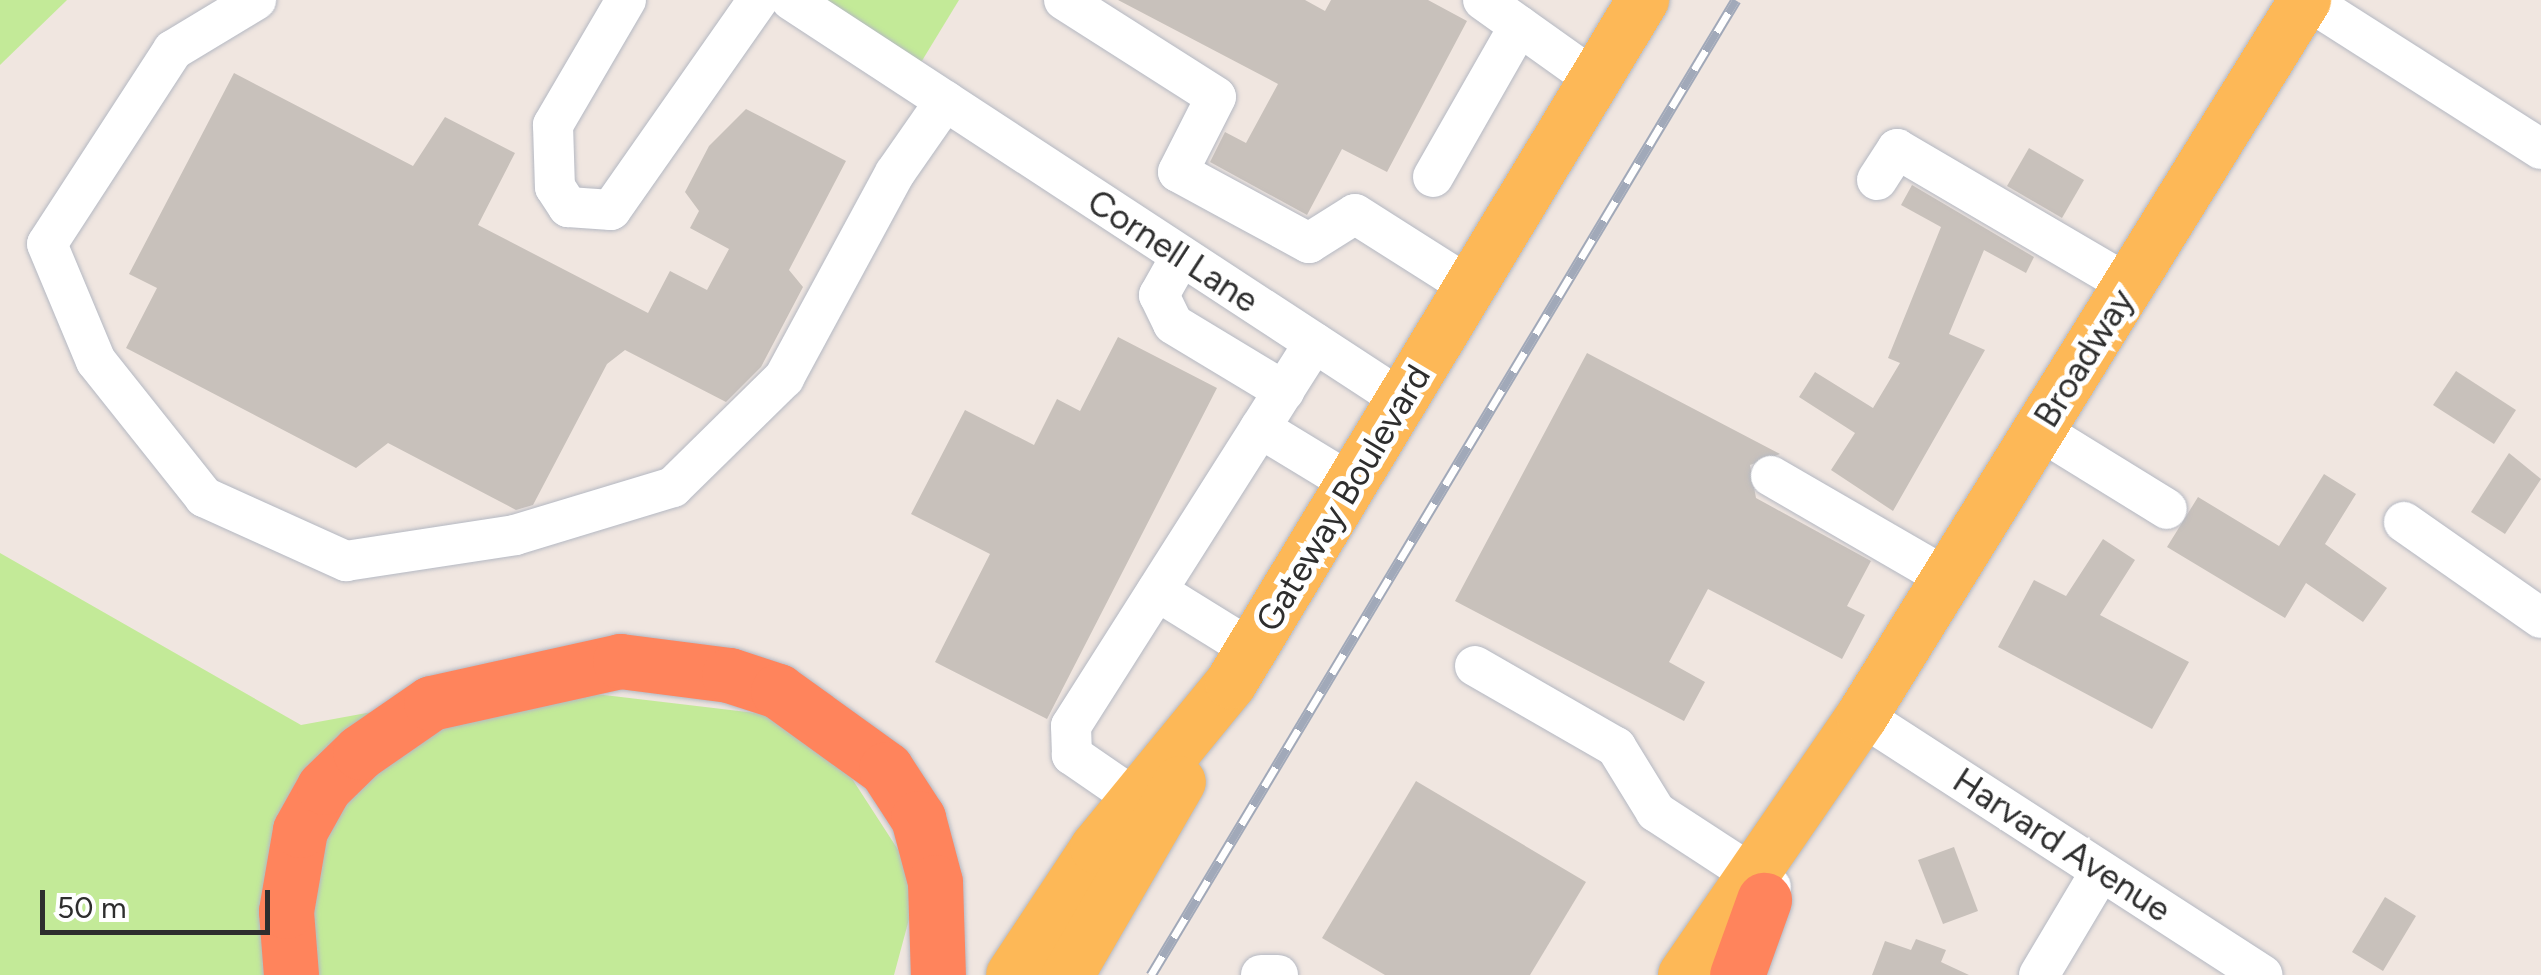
<!DOCTYPE html>
<html>
<head>
<meta charset="utf-8">
<style>
  body { margin:0 }
  #map { position:relative; width:2541px; height:975px; overflow:hidden; background:#f0e6e0; font-family:Figtree,sans-serif }
  div>[style] { position:absolute }
  .green>* { inset:0; background:#c3ea98 }
  .building>* { inset:0; background:#c8c1bb }
  .roads { filter:drop-shadow(0 0 2px #b4b8c2) drop-shadow(0 0 2px #b4b8c2) }
  .minor>* { height:40px; margin:-20px; padding:0 20px; transform-origin:20px; border-radius:20px; background:#fff }
  .major>* { height:52px; margin:-26px; padding:0 26px; transform-origin:26px; border-radius:26px; background:#fdb857 }
  .highway>* { height:55px; margin:-27.5px; padding:0 27.5px; transform-origin:27.5px; border-radius:27.5px; background:#ff845c }
  .rail>* { height:11px; margin-top:-5.5px; transform-origin:0; background:repeating-linear-gradient(90deg,#fff 0 22px,#a1a9b9 0 44px); box-sizing:border-box; border-block:2px solid #a1a9b9 }
  span { translate:-50% -50%; white-space:nowrap; text-align:center; line-height:1.15; -webkit-text-stroke:10px #fff; paint-order:stroke }
  .street-label { font-size:35px; color:#2e2e2e }
  .scale { position:absolute; left:40px; top:890px; width:230px; height:45px; box-sizing:border-box; border:5px solid #2e2e2e; border-top:0; padding-left:12px; font-size:30px; line-height:35px; white-space:nowrap; color:#2e2e2e; -webkit-text-stroke:8px #fff; paint-order:stroke }
</style>
</head>
<body>
<div id="map">
  <div class="green">
    <div style="clip-path:polygon(0 0,67px 0,0 65px)"></div>
    <div style="clip-path:polygon(817px 0,959px 0,920px 64px)"></div>
    <div style="clip-path:polygon(0 553px,301px 725px,520px 685px,814px 720px,919px 882px,894px 975px,0 975px)"></div>
  </div>
  <div class="building">
    <div style="clip-path:polygon(1118px 0,1305px 0,1325px 11px,1331px 0,1428px 0,1467px 21px,1387px 172px,1342px 149px,1307px 215px,1210px 162px,1225px 132px,1246px 143px,1278px 84px)"></div>
    <div style="clip-path:polygon(234px 73px,413px 166px,445px 117px,515px 153px,478px 225px,648px 313px,670px 271px,707px 290px,729px 249px,690px 228px,699px 211px,685px 192px,709px 146px,746px 109px,846px 161px,789px 270px,803px 287px,761px 367px,726px 402px,625px 350px,607px 364px,533px 505px,516px 510px,388px 443px,356px 468px,126px 348px,157px 288px,129px 274px)"></div>
    <div style="clip-path:polygon(2029px 148px,2084px 180px,2062px 218px,2007px 186px)"></div>
    <div style="clip-path:polygon(1912px 185px,2034px 257px,2026px 273px,1984px 250px,1949px 334px,1985px 350px,1893px 511px,1831px 470px,1855px 433px,1799px 397px,1815px 372px,1873px 408px,1900px 363px,1888px 358px,1941px 227px,1901px 205px)"></div>
    <div style="clip-path:polygon(1118px 337px,1217px 388px,1047px 719px,935px 662px,990px 554px,911px 514px,965px 410px,1034px 445px,1057px 399px,1080px 411px)"></div>
    <div style="clip-path:polygon(1587px 353px,1780px 454px,1750px 465px,1756px 498px,1871px 561px,1847px 606px,1865px 615px,1842px 659px,1708px 589px,1669px 662px,1705px 682px,1684px 721px,1455px 601px)"></div>
    <div style="clip-path:polygon(2456px 371px,2516px 410px,2494px 444px,2433px 405px)"></div>
    <div style="clip-path:polygon(2509px 453px,2541px 479px,2505px 534px,2471px 512px)"></div>
    <div style="clip-path:polygon(2324px 474px,2356px 494px,2325px 544px,2387px 588px,2363px 622px,2306px 583px,2285px 618px,2167px 547px,2198px 497px,2279px 546px)"></div>
    <div style="clip-path:polygon(2103px 539px,2135px 560px,2100px 615px,2189px 662px,2152px 729px,1998px 647px,2034px 580px,2066px 596px)"></div>
    <div style="clip-path:polygon(1416px 781px,1586px 882px,1530px 975px,1385px 975px,1322px 938px)"></div>
    <div style="clip-path:polygon(1954px 847px,1978px 911px,1943px 924px,1918px 860px)"></div>
    <div style="clip-path:polygon(2385px 897px,2416px 916px,2383px 971px,2352px 952px)"></div>
    <div style="clip-path:polygon(1916px 939px,1946px 950px,1941px 962px,1969px 975px,1872px 975px,1885px 941px,1911px 950px)"></div>
  </div>
  <div class="roads">
    <div class="minor">
      <div style="left:256px;top:0;width:97px;rotate:148.9deg"></div>
      <div style="left:173px;top:50px;width:231px;rotate:123deg"></div>
      <div style="left:47px;top:244px;width:127px;rotate:67.3deg"></div>
      <div style="left:96px;top:361px;width:174px;rotate:51.5deg"></div>
      <div style="left:204px;top:497px;width:156px;rotate:24.3deg"></div>
      <div style="left:346px;top:561px;width:171px;rotate:-8.7deg"></div>
      <div style="left:515px;top:535px;width:165px;rotate:-16.9deg"></div>
      <div style="left:673px;top:487px;width:156px;rotate:-44.5deg"></div>
      <div style="left:784px;top:378px;width:233px;rotate:-61.6deg"></div>
      <div style="left:895px;top:173px;width:88px;rotate:-55.2deg"></div>
      <div style="left:626px;top:0;width:145px;rotate:120.3deg"></div>
      <div style="left:553px;top:125px;width:62px;rotate:88.2deg"></div>
      <div style="left:555px;top:187px;width:24px;rotate:57deg"></div>
      <div style="left:568px;top:207px;width:43px;rotate:4deg"></div>
      <div style="left:611px;top:210px;width:256px;rotate:-55deg"></div>
      <div style="left:791px;top:0;width:730px;rotate:33.21deg"></div>
      <div style="left:1064px;top:0;width:180px;rotate:32.5deg"></div>
      <div style="left:1216px;top:97px;width:84px;rotate:116.9deg"></div>
      <div style="left:1178px;top:172px;width:149px;rotate:28.5deg"></div>
      <div style="left:1309px;top:243px;width:54px;rotate:-32.2deg"></div>
      <div style="left:1355px;top:214px;width:136px;rotate:32.4deg"></div>
      <div style="left:1483px;top:0;width:138px;rotate:35.5deg"></div>
      <div style="left:2307px;top:0;width:277px;rotate:32.5deg"></div>
      <div style="left:1433px;top:177px;width:174px;rotate:-60.3deg"></div>
      <div style="left:1877px;top:180px;width:37px;rotate:-57deg"></div>
      <div style="left:1897px;top:149px;width:269px;rotate:30.4deg"></div>
      <div style="left:1181px;top:256px;width:45px;rotate:119.4deg"></div>
      <div style="left:1159px;top:295px;width:32px;rotate:64deg"></div>
      <div style="left:1173px;top:324px;width:130px;rotate:31.1deg"></div>
      <div style="left:1260px;top:428px;width:108px;rotate:31.3deg"></div>
      <div style="left:2039px;top:430px;width:150px;rotate:31.7deg"></div>
      <div style="left:1771px;top:476px;width:203px;rotate:30.1deg"></div>
      <div style="left:2404px;top:522px;width:167px;rotate:35deg"></div>
      <div style="left:1157px;top:591px;width:112px;rotate:31.8deg"></div>
      <div style="left:1475px;top:666px;width:163px;rotate:29.9deg"></div>
      <div style="left:1616px;top:747px;width:76px;rotate:58.4deg"></div>
      <div style="left:1656px;top:812px;width:137px;rotate:33.1deg"></div>
      <div style="left:1862px;top:716px;width:477px;rotate:32.9deg"></div>
      <div style="left:1136px;top:799px;width:78px;rotate:-145.5deg"></div>
      <div style="left:1072px;top:755px;width:29px;rotate:-92deg"></div>
      <div style="left:1071px;top:726px;width:454px;rotate:-57.6deg"></div>
      <div style="left:1261px;top:975px;width:17px"></div>
      <div style="left:2039px;top:975px;width:121px;rotate:-59.2deg"></div>
    </div>
    <div class="major">
      <div style="left:1012px;top:975px;width:152px;rotate:-56.5deg"></div>
      <div style="left:1096px;top:848px;width:213px;rotate:-50.7deg"></div>
      <div style="left:1231px;top:683px;width:798px;rotate:-58.9deg"></div>
      <div style="left:1068px;top:975px;width:223px;rotate:-59.9deg"></div>
      <div style="left:1684px;top:975px;width:314px;rotate:-55.5deg"></div>
      <div style="left:1862px;top:716px;width:842px;rotate:-58.25deg"></div>
    </div>
    <div class="highway">
      <div style="left:291px;top:975px;width:64px;rotate:-94.5deg"></div>
      <div style="left:286px;top:911px;width:82px;rotate:-80.2deg"></div>
      <div style="left:300px;top:830px;width:49px;rotate:-60.8deg"></div>
      <div style="left:324px;top:787px;width:50px;rotate:-44.2deg"></div>
      <div style="left:360px;top:752px;width:86px;rotate:-34.6deg"></div>
      <div style="left:431px;top:703px;width:194px;rotate:-12.5deg"></div>
      <div style="left:620px;top:661px;width:110px;rotate:7.3deg"></div>
      <div style="left:729px;top:675px;width:52px;rotate:18.1deg"></div>
      <div style="left:778px;top:691px;width:133px;rotate:35.8deg"></div>
      <div style="left:886px;top:769px;width:59px;rotate:56.9deg"></div>
      <div style="left:918px;top:818px;width:66px;rotate:75.1deg"></div>
      <div style="left:935px;top:882px;width:93px;rotate:88.2deg"></div>
      <div style="left:1737px;top:975px;width:80px;rotate:-70.2deg"></div>
    </div>
  </div>
  <div class="rail">
    <div style="left:1151px;top:975px;width:1137px;rotate:-59.04deg"></div>
  </div>
  <div class="street-label">
    <span style="left:1173px;top:251px;rotate:33deg">Cornell Lane</span>
    <span style="left:2084px;top:358px;rotate:-58deg">Broadway</span>
    <span style="left:1343px;top:498px;rotate:-59deg">Gateway Boulevard</span>
    <span style="left:2062px;top:845px;rotate:33deg">Harvard Avenue</span>
  </div>
  <div class="scale">50 m</div>
</div>
</body>
</html>
